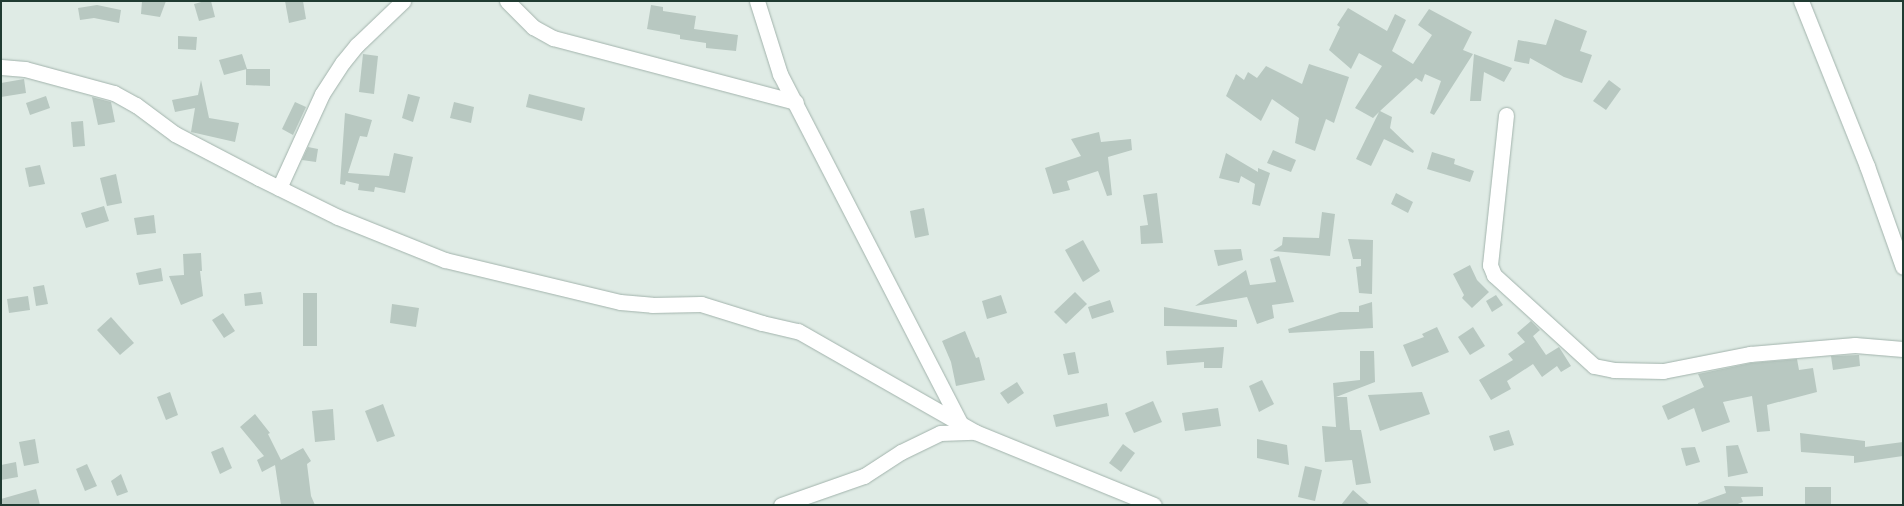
<!DOCTYPE html>
<html>
<head>
<meta charset="utf-8">
<style>
  body { margin:0 }
  #map { position:relative; width:1904px; height:506px; overflow:hidden; background:#dfebe5; font-family:"Open Sans",sans-serif }
  div>[style] { position:absolute }
  .building>* { inset:0; background:#b8c8c1 }
  .roads { filter:drop-shadow(0 0 1px #a2b3ac) drop-shadow(0 0 1px #a2b3ac) }
  .minor>* { height:15px; margin:-7.5px; padding:0 7.5px; transform-origin:7.5px; border-radius:7.5px; background:#fff }
  .tertiary>* { height:15px; margin:-7.5px; padding:0 7.5px; transform-origin:7.5px; border-radius:7.5px; background:#fff }
  span { translate:-50% -50%; white-space:nowrap; text-align:center; line-height:1.15; -webkit-text-stroke:4px #f0f7f3; paint-order:stroke }
  .frame { position:absolute; inset:0; border:2px solid #203b32; pointer-events:none }
</style>
</head>
<body>
<div id="map">
  <div class="building">
    <div style="clip-path:polygon(142px 1px,166px 1px,160px 17px,141px 14px)"></div>
    <div style="clip-path:polygon(205px 1px,211px 1px,215px 17px,199px 21px,194px 4px)"></div>
    <div style="clip-path:polygon(285px 1px,303px 1px,306px 19px,289px 23px)"></div>
    <div style="clip-path:polygon(97px 5px,121px 10px,119px 23px,94px 18px,80px 20px,78px 8px)"></div>
    <div style="clip-path:polygon(651px 5px,663px 7px,663px 11px,696px 16px,694px 29px,738px 35px,736px 51px,706px 48px,706px 43px,680px 39px,680px 35px,647px 29px)"></div>
    <div style="clip-path:polygon(1348px 8px,1387px 31px,1395px 14px,1406px 20px,1392px 51px,1413px 64px,1432px 35px,1418px 25px,1429px 9px,1472px 32px,1463px 50px,1473px 54px,1434px 115px,1430px 113px,1441px 81px,1425px 74px,1422px 82px,1416px 78px,1380px 111px,1392px 117px,1390px 128px,1414px 151px,1413px 153px,1384px 139px,1371px 166px,1356px 159px,1379px 112px,1373px 118px,1355px 108px,1382px 66px,1359px 53px,1351px 69px,1329px 50px,1340px 27px,1337px 25px)"></div>
    <div style="clip-path:polygon(1555px 19px,1587px 31px,1580px 51px,1592px 55px,1582px 83px,1564px 77px,1530px 58px,1529px 64px,1514px 61px,1518px 40px,1546px 45px)"></div>
    <div style="clip-path:polygon(178px 36px,197px 37px,196px 50px,178px 49px)"></div>
    <div style="clip-path:polygon(242px 54px,247px 69px,224px 75px,219px 60px)"></div>
    <div style="clip-path:polygon(363px 54px,378px 56px,374px 94px,359px 92px)"></div>
    <div style="clip-path:polygon(1474px 54px,1512px 68px,1504px 82px,1484px 72px,1481px 101px,1470px 101px)"></div>
    <div style="clip-path:polygon(1309px 64px,1349px 77px,1334px 123px,1326px 119px,1315px 151px,1295px 143px,1299px 118px,1272px 99px,1261px 121px,1226px 96px,1236px 74px,1244px 80px,1248px 72px,1257px 78px,1266px 66px,1302px 84px)"></div>
    <div style="clip-path:polygon(246px 69px,270px 69px,270px 86px,246px 85px)"></div>
    <div style="clip-path:polygon(24px 79px,26px 93px,1px 97px,1px 83px)"></div>
    <div style="clip-path:polygon(201px 80px,209px 118px,239px 123px,235px 142px,191px 132px,195px 108px,175px 112px,172px 100px,198px 95px)"></div>
    <div style="clip-path:polygon(1609px 80px,1621px 89px,1606px 110px,1593px 101px)"></div>
    <div style="clip-path:polygon(408px 94px,420px 97px,413px 122px,402px 118px)"></div>
    <div style="clip-path:polygon(529px 94px,585px 108px,582px 121px,526px 107px)"></div>
    <div style="clip-path:polygon(46px 96px,50px 108px,30px 115px,26px 103px)"></div>
    <div style="clip-path:polygon(92px 97px,111px 102px,115px 122px,98px 125px)"></div>
    <div style="clip-path:polygon(295px 102px,306px 107px,293px 135px,282px 129px)"></div>
    <div style="clip-path:polygon(454px 102px,474px 107px,471px 123px,450px 118px)"></div>
    <div style="clip-path:polygon(345px 113px,372px 120px,367px 137px,360px 136px,348px 173px,389px 176px,394px 153px,413px 157px,405px 193px,375px 187px,374px 192px,358px 190px,359px 184px,346px 181px,345px 185px,340px 184px)"></div>
    <div style="clip-path:polygon(83px 121px,85px 146px,73px 147px,71px 122px)"></div>
    <div style="clip-path:polygon(1099px 132px,1101px 142px,1131px 139px,1132px 150px,1108px 157px,1112px 195px,1107px 196px,1098px 171px,1067px 181px,1070px 190px,1053px 194px,1045px 168px,1081px 156px,1071px 139px)"></div>
    <div style="clip-path:polygon(308px 147px,318px 149px,316px 162px,302px 160px)"></div>
    <div style="clip-path:polygon(1273px 150px,1296px 160px,1291px 172px,1267px 163px)"></div>
    <div style="clip-path:polygon(1432px 152px,1455px 159px,1454px 164px,1474px 171px,1470px 182px,1427px 169px)"></div>
    <div style="clip-path:polygon(1226px 153px,1258px 172px,1258px 168px,1270px 173px,1260px 206px,1252px 204px,1255px 184px,1241px 176px,1239px 183px,1219px 178px)"></div>
    <div style="clip-path:polygon(40px 165px,45px 184px,29px 187px,25px 168px)"></div>
    <div style="clip-path:polygon(116px 174px,122px 203px,107px 206px,100px 178px)"></div>
    <div style="clip-path:polygon(1157px 193px,1163px 243px,1141px 244px,1140px 226px,1148px 225px,1143px 195px)"></div>
    <div style="clip-path:polygon(1396px 193px,1413px 202px,1408px 213px,1391px 204px)"></div>
    <div style="clip-path:polygon(104px 206px,109px 221px,86px 228px,81px 213px)"></div>
    <div style="clip-path:polygon(924px 208px,929px 235px,915px 238px,910px 211px)"></div>
    <div style="clip-path:polygon(1322px 212px,1335px 214px,1330px 256px,1273px 251px,1282px 245px,1283px 237px,1319px 238px)"></div>
    <div style="clip-path:polygon(154px 215px,156px 233px,137px 235px,134px 218px)"></div>
    <div style="clip-path:polygon(1348px 239px,1373px 240px,1372px 294px,1359px 293px,1356px 267px,1361px 266px,1361px 259px,1353px 259px)"></div>
    <div style="clip-path:polygon(1083px 240px,1100px 271px,1083px 282px,1065px 250px)"></div>
    <div style="clip-path:polygon(1241px 249px,1243px 260px,1218px 266px,1214px 250px)"></div>
    <div style="clip-path:polygon(201px 253px,202px 271px,200px 271px,203px 296px,181px 305px,169px 276px,184px 275px,183px 254px)"></div>
    <div style="clip-path:polygon(1279px 256px,1294px 302px,1272px 305px,1274px 318px,1257px 324px,1247px 297px,1195px 306px,1246px 270px,1250px 285px,1276px 282px,1270px 259px)"></div>
    <div style="clip-path:polygon(1470px 265px,1477px 280px,1489px 292px,1472px 308px,1462px 298px,1464px 295px,1453px 274px)"></div>
    <div style="clip-path:polygon(161px 268px,163px 281px,139px 285px,136px 273px)"></div>
    <div style="clip-path:polygon(44px 285px,48px 304px,36px 306px,33px 287px)"></div>
    <div style="clip-path:polygon(261px 292px,263px 304px,245px 306px,244px 294px)"></div>
    <div style="clip-path:polygon(1075px 292px,1087px 304px,1066px 324px,1054px 312px)"></div>
    <div style="clip-path:polygon(303px 293px,317px 293px,317px 346px,303px 346px)"></div>
    <div style="clip-path:polygon(1001px 295px,1007px 313px,987px 319px,982px 301px)"></div>
    <div style="clip-path:polygon(1496px 295px,1503px 305px,1492px 312px,1486px 301px)"></div>
    <div style="clip-path:polygon(28px 296px,30px 310px,9px 313px,7px 299px)"></div>
    <div style="clip-path:polygon(1110px 300px,1114px 312px,1092px 319px,1088px 307px)"></div>
    <div style="clip-path:polygon(1372px 302px,1373px 328px,1289px 333px,1288px 329px,1340px 312px,1359px 312px,1359px 306px)"></div>
    <div style="clip-path:polygon(392px 304px,419px 308px,416px 327px,390px 323px)"></div>
    <div style="clip-path:polygon(1164px 307px,1237px 320px,1237px 327px,1164px 326px)"></div>
    <div style="clip-path:polygon(223px 313px,235px 331px,224px 338px,212px 320px)"></div>
    <div style="clip-path:polygon(111px 317px,134px 343px,120px 355px,97px 330px)"></div>
    <div style="clip-path:polygon(1531px 321px,1540px 330px,1532px 337px,1533px 336px,1546px 355px,1559px 347px,1571px 366px,1561px 372px,1557px 366px,1542px 377px,1533px 364px,1507px 381px,1511px 389px,1491px 400px,1479px 380px,1513px 360px,1508px 354px,1525px 342px,1517px 333px)"></div>
    <div style="clip-path:polygon(1437px 327px,1449px 352px,1412px 367px,1403px 345px,1424px 337px,1422px 334px)"></div>
    <div style="clip-path:polygon(1473px 327px,1485px 346px,1470px 355px,1458px 337px)"></div>
    <div style="clip-path:polygon(965px 331px,976px 358px,979px 357px,985px 380px,956px 386px,951px 362px,942px 341px)"></div>
    <div style="clip-path:polygon(1224px 347px,1222px 368px,1204px 368px,1204px 362px,1167px 365px,1166px 351px)"></div>
    <div style="clip-path:polygon(1360px 351px,1374px 351px,1375px 382px,1336px 397px,1347px 397px,1350px 430px,1361px 430px,1371px 483px,1356px 485px,1352px 460px,1325px 462px,1322px 426px,1336px 427px,1333px 383px,1360px 380px)"></div>
    <div style="clip-path:polygon(1075px 352px,1079px 373px,1068px 375px,1063px 354px)"></div>
    <div style="clip-path:polygon(1859px 355px,1860px 366px,1833px 370px,1831px 356px)"></div>
    <div style="clip-path:polygon(1797px 359px,1799px 370px,1813px 368px,1817px 392px,1767px 405px,1770px 431px,1757px 432px,1752px 396px,1723px 402px,1730px 422px,1702px 432px,1694px 408px,1668px 420px,1662px 406px,1704px 387px,1698px 374px,1751px 363px)"></div>
    <div style="clip-path:polygon(1262px 380px,1274px 404px,1259px 412px,1249px 386px)"></div>
    <div style="clip-path:polygon(1017px 382px,1024px 393px,1008px 404px,1000px 393px)"></div>
    <div style="clip-path:polygon(170px 392px,178px 415px,166px 420px,157px 397px)"></div>
    <div style="clip-path:polygon(1422px 392px,1430px 414px,1380px 431px,1368px 395px)"></div>
    <div style="clip-path:polygon(1153px 401px,1162px 422px,1134px 433px,1125px 413px)"></div>
    <div style="clip-path:polygon(1107px 403px,1109px 416px,1056px 427px,1053px 415px)"></div>
    <div style="clip-path:polygon(383px 404px,395px 436px,377px 442px,365px 411px)"></div>
    <div style="clip-path:polygon(1218px 408px,1221px 426px,1185px 431px,1182px 413px)"></div>
    <div style="clip-path:polygon(333px 409px,335px 440px,315px 442px,312px 411px)"></div>
    <div style="clip-path:polygon(255px 414px,270px 433px,268px 434px,281px 460px,303px 448px,311px 461px,307px 464px,311px 496px,315px 505px,281px 505px,275px 465px,262px 472px,257px 460px,264px 456px,240px 427px)"></div>
    <div style="clip-path:polygon(1509px 430px,1514px 445px,1494px 451px,1489px 436px)"></div>
    <div style="clip-path:polygon(1800px 433px,1865px 441px,1865px 447px,1903px 442px,1903px 456px,1854px 463px,1854px 456px,1801px 452px)"></div>
    <div style="clip-path:polygon(35px 439px,39px 463px,24px 466px,19px 442px)"></div>
    <div style="clip-path:polygon(1257px 439px,1287px 445px,1289px 465px,1257px 458px)"></div>
    <div style="clip-path:polygon(1123px 444px,1135px 453px,1121px 472px,1109px 463px)"></div>
    <div style="clip-path:polygon(1738px 445px,1748px 473px,1728px 477px,1726px 446px)"></div>
    <div style="clip-path:polygon(223px 447px,232px 468px,220px 474px,211px 452px)"></div>
    <div style="clip-path:polygon(1695px 447px,1700px 462px,1686px 466px,1681px 448px)"></div>
    <div style="clip-path:polygon(16px 462px,18px 477px,1px 480px,1px 465px)"></div>
    <div style="clip-path:polygon(87px 464px,97px 486px,85px 491px,76px 469px)"></div>
    <div style="clip-path:polygon(1305px 466px,1322px 470px,1315px 501px,1298px 497px)"></div>
    <div style="clip-path:polygon(121px 474px,128px 492px,117px 496px,111px 481px)"></div>
    <div style="clip-path:polygon(1724px 486px,1763px 487px,1763px 496px,1741px 497px,1743px 502px,1735px 505px,1698px 505px,1698px 503px,1726px 493px)"></div>
    <div style="clip-path:polygon(1805px 487px,1831px 487px,1831px 505px,1805px 505px)"></div>
    <div style="clip-path:polygon(36px 489px,40px 505px,1px 505px,1px 499px)"></div>
    <div style="clip-path:polygon(1353px 490px,1370px 505px,1341px 505px)"></div>
  </div>
  <div class="roads">
    <div class="minor">
      <div style="left:507px;top:1px;width:37px;rotate:45deg"></div>
      <div style="left:533px;top:27px;width:23px;rotate:29deg"></div>
      <div style="left:553px;top:38px;width:251px;rotate:14.8deg"></div>
      <div style="left:757px;top:1px;width:77px;rotate:72.5deg"></div>
      <div style="left:780px;top:74px;width:394px;rotate:62.7deg"></div>
      <div style="left:1px;top:67px;width:24px;rotate:5deg"></div>
      <div style="left:25px;top:69px;width:92px;rotate:15.1deg"></div>
      <div style="left:114px;top:93px;width:25px;rotate:29deg"></div>
      <div style="left:136px;top:105px;width:49px;rotate:36.6deg"></div>
      <div style="left:175px;top:134px;width:95px;rotate:27.6deg"></div>
      <div style="left:259px;top:178px;width:88px;rotate:26.3deg"></div>
      <div style="left:338px;top:217px;width:115px;rotate:21.9deg"></div>
      <div style="left:445px;top:260px;width:180px;rotate:13.5deg"></div>
      <div style="left:620px;top:302px;width:32px;rotate:5deg"></div>
      <div style="left:652px;top:305px;width:49px;rotate:-1.2deg"></div>
      <div style="left:701px;top:304px;width:64px;rotate:17.3deg"></div>
      <div style="left:762px;top:323px;width:37px;rotate:13deg"></div>
      <div style="left:798px;top:331px;width:204px;rotate:29.7deg"></div>
      <div style="left:975px;top:432px;width:193px;rotate:22.2deg"></div>
      <div style="left:1506px;top:115px;width:151px;rotate:96.1deg"></div>
      <div style="left:1490px;top:265px;width:11px;rotate:68deg"></div>
      <div style="left:1494px;top:275px;width:135px;rotate:42.3deg"></div>
      <div style="left:1594px;top:366px;width:20px;rotate:11deg"></div>
      <div style="left:1614px;top:370px;width:49px;rotate:1.2deg"></div>
      <div style="left:1663px;top:371px;width:89px;rotate:-11.1deg"></div>
      <div style="left:1750px;top:354px;width:105px;rotate:-4.9deg"></div>
      <div style="left:1855px;top:345px;width:48px;rotate:4.8deg"></div>
      <div style="left:279px;top:188px;width:103px;rotate:-65.4deg"></div>
      <div style="left:322px;top:94px;width:38px;rotate:-57deg"></div>
      <div style="left:343px;top:62px;width:22px;rotate:-51deg"></div>
      <div style="left:357px;top:45px;width:64px;rotate:-43.7deg"></div>
      <div style="left:781px;top:505px;width:88px;rotate:-19.3deg"></div>
      <div style="left:864px;top:476px;width:44px;rotate:-33deg"></div>
      <div style="left:901px;top:452px;width:43px;rotate:-26deg"></div>
      <div style="left:940px;top:433px;width:34px;rotate:-2deg"></div>
    </div>
    <div class="tertiary">
      <div style="left:1801px;top:1px;width:178px;rotate:68.2deg"></div>
      <div style="left:1867px;top:166px;width:107px;rotate:70.4deg"></div>
    </div>
  </div>
  <div class="frame"></div>
</div>
</body>
</html>
